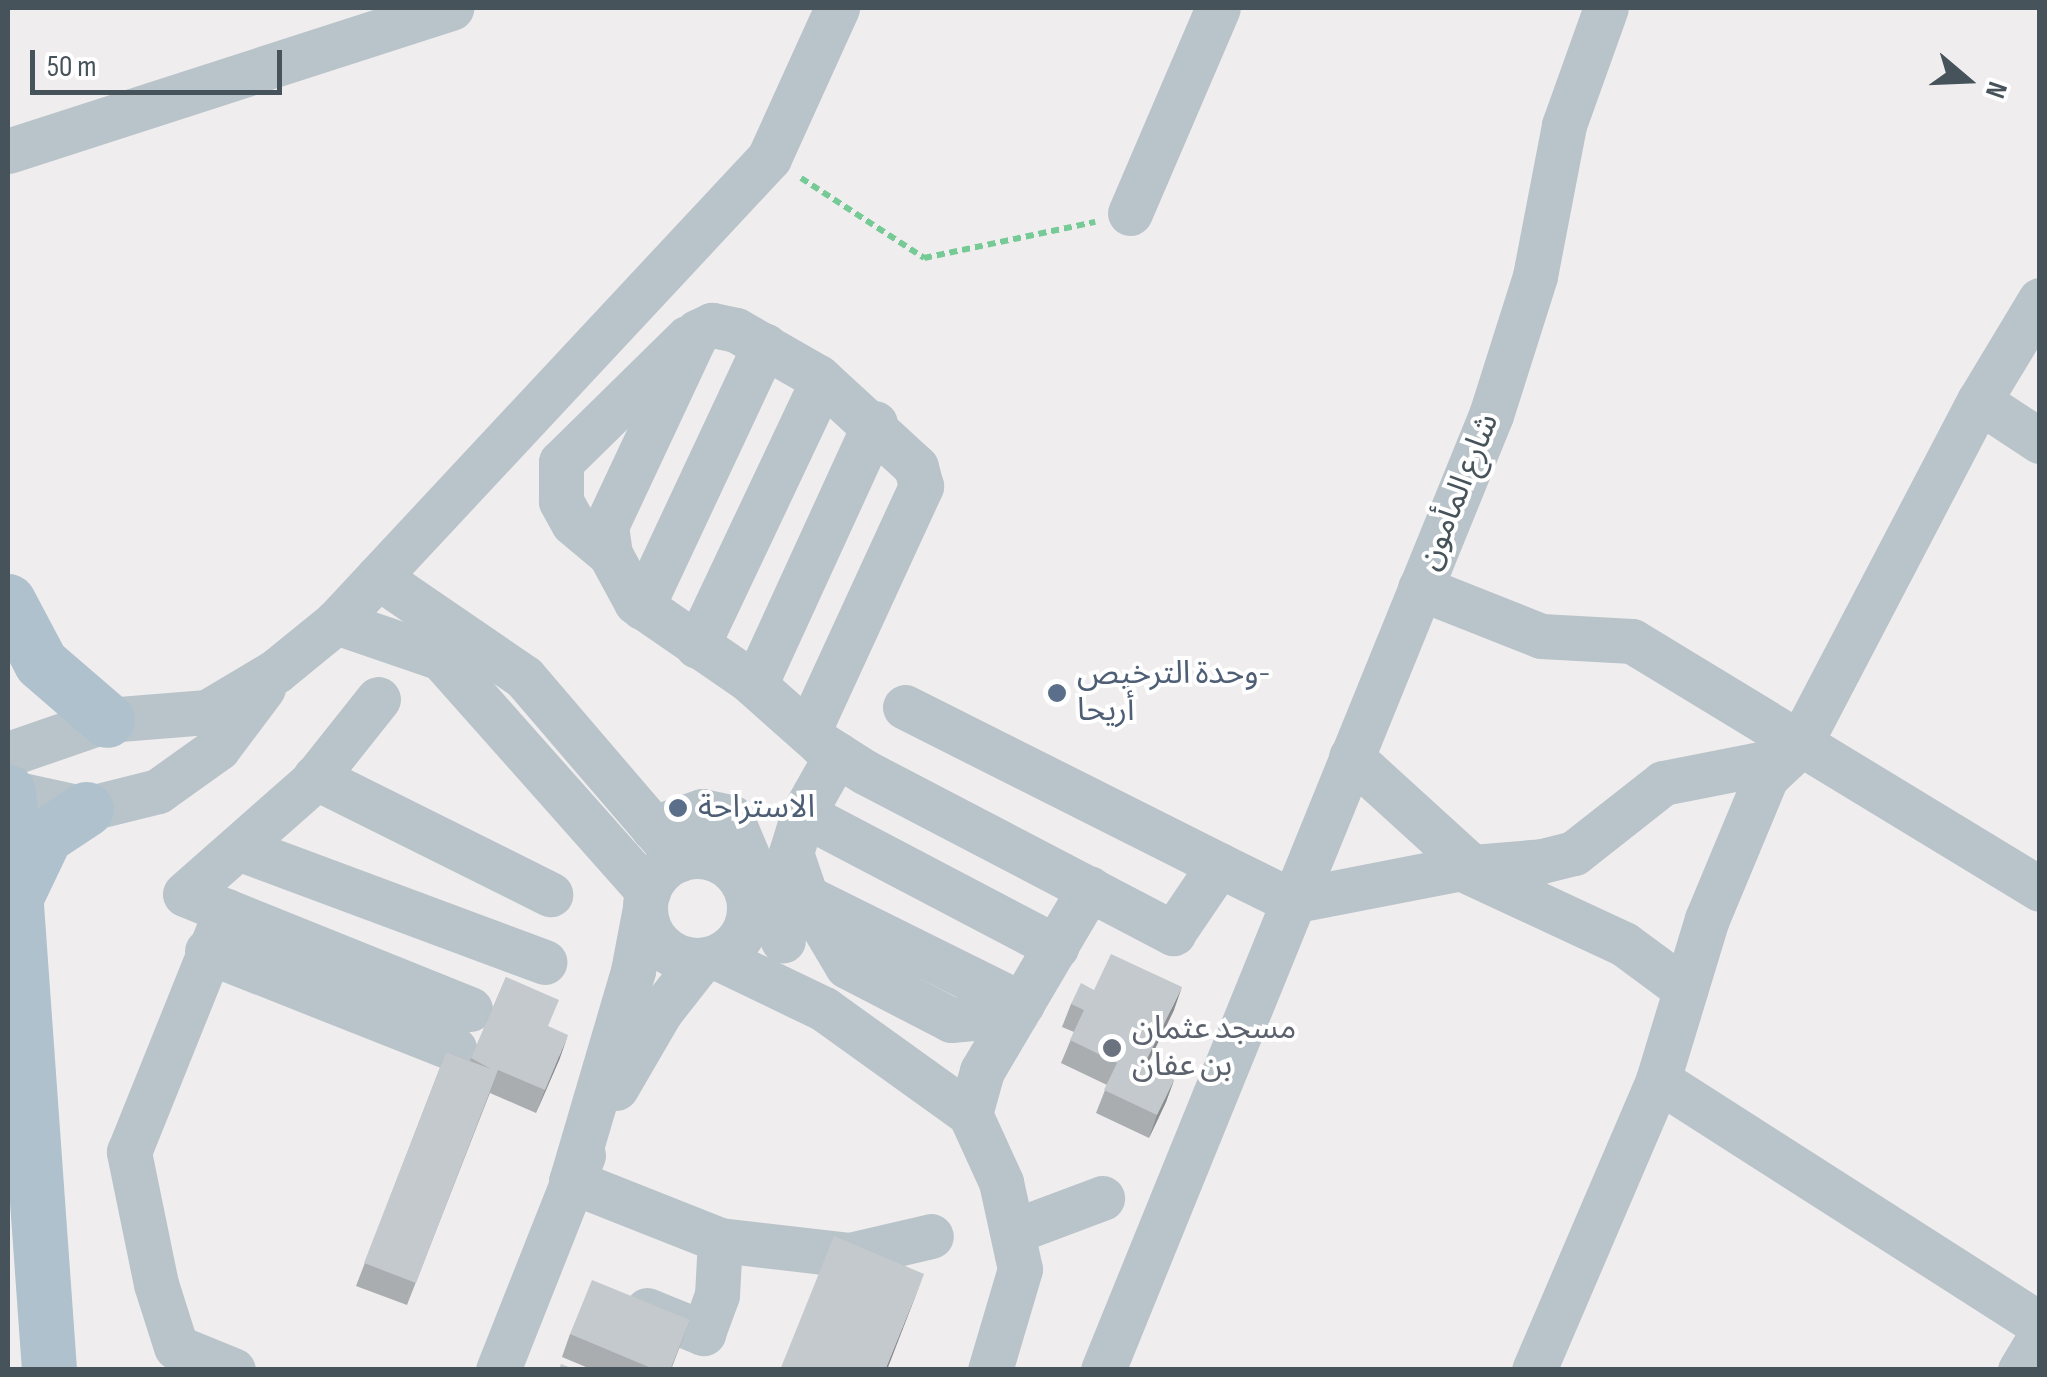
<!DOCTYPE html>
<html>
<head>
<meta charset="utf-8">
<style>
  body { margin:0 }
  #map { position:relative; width:2047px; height:1377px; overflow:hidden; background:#f0edee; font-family:"Sofia Sans Condensed","Noto Sans Arabic",sans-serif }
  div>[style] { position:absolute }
  .path>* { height:6px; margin-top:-3px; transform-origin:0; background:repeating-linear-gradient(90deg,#75ca96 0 8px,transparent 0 13px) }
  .minor>* { height:45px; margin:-22.5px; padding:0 22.5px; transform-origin:22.5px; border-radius:22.5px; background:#b9c4ca }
  .minor>.ring { margin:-22.5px; padding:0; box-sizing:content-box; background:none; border:45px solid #b9c4ca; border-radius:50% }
  .major>* { height:55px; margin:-27.5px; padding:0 27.5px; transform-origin:27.5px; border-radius:27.5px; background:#aec1cc }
  .wall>* { inset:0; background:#a9adb0 }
  .shaded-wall>* { inset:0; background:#898d90 }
  .building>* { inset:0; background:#c4c9cd }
  .dots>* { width:28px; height:28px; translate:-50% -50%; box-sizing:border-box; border:5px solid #fff; border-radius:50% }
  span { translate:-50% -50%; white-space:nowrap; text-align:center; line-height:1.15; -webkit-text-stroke:8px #fff; paint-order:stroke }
  .street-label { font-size:32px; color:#46535a }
  .service-label { font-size:32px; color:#4e5e75 }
  .left { translate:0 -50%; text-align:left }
  .worship-label { font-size:32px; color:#5b616d }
  .frame { position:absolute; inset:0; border:10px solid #46535a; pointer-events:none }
  .north { position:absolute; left:1917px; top:30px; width:100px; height:100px; -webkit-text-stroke:8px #fff; paint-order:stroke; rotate:109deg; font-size:28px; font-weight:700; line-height:40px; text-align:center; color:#46535a }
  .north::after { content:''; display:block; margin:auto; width:35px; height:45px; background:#46535a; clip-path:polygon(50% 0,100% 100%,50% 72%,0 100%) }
  .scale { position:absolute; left:30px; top:50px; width:252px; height:45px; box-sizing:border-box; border:5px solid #46535a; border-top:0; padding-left:12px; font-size:30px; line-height:35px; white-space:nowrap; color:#46535a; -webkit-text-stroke:8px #fff; paint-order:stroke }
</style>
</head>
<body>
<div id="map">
  <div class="path">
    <div style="left:801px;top:178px;width:147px;rotate:33deg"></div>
    <div style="left:924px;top:258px;width:175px;rotate:-11.9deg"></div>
  </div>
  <div class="minor">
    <div style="left:8px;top:151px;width:466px;rotate:-17.9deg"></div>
    <div style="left:1130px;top:213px;width:223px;rotate:-66.8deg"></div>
    <div style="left:1979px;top:401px;width:73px;rotate:33.3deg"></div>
    <div style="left:610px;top:554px;width:48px;rotate:-140deg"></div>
    <div style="left:573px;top:523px;width:25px;rotate:-119deg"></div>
    <div style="left:561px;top:501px;width:39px;rotate:-90deg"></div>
    <div style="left:561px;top:462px;width:177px;rotate:-44.5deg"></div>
    <div style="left:378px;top:577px;width:177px;rotate:34.4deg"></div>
    <div style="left:524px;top:677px;width:240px;rotate:49.4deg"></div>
    <div style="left:1420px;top:588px;width:130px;rotate:21.6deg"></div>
    <div style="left:1541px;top:636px;width:91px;rotate:3.1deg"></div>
    <div style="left:1632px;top:641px;width:477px;rotate:31.3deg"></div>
    <div style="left:642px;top:607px;width:289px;rotate:-64.9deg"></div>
    <div style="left:336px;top:622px;width:111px;rotate:18.9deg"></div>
    <div style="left:441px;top:658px;width:312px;rotate:48.4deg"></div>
    <div style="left:697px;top:646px;width:293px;rotate:-64.7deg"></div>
    <div style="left:755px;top:685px;width:288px;rotate:-65.4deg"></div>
    <div style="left:905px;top:707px;width:352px;rotate:26.7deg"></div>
    <div style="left:808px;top:732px;width:271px;rotate:-65.3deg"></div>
    <div style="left:921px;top:486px;width:20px;rotate:-105deg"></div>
    <div style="left:916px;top:467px;width:133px;rotate:-137.4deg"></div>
    <div style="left:818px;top:377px;width:95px;rotate:-150.2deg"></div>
    <div style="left:736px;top:330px;width:25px;rotate:-168deg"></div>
    <div style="left:712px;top:325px;width:17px;rotate:155deg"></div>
    <div style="left:697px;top:332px;width:214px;rotate:115.1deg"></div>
    <div style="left:606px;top:526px;width:28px;rotate:82deg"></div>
    <div style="left:610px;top:554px;width:55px;rotate:61.6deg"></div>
    <div style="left:636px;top:602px;width:137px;rotate:34.6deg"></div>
    <div style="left:749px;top:680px;width:96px;rotate:41.6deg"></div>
    <div style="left:821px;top:744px;width:52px;rotate:32.5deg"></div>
    <div style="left:865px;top:772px;width:348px;rotate:27.6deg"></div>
    <div style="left:1173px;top:933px;width:82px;rotate:-55.9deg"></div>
    <div style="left:1219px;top:865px;width:81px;rotate:26.3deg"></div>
    <div style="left:1292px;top:901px;width:172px;rotate:-11deg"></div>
    <div style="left:1461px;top:868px;width:81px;rotate:-4.9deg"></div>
    <div style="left:1542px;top:861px;width:33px;rotate:-14deg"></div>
    <div style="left:1574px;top:853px;width:113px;rotate:-38.2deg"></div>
    <div style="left:1663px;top:783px;width:124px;rotate:-11.1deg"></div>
    <div style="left:8px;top:754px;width:105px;rotate:-19deg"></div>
    <div style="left:107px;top:720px;width:100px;rotate:-4.6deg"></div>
    <div style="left:207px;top:712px;width:80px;rotate:-30.7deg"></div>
    <div style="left:276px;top:671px;width:77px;rotate:-39.2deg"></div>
    <div style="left:336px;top:622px;width:635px;rotate:-46.98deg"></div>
    <div style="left:769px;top:158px;width:165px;rotate:-65.6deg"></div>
    <div style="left:837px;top:754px;width:69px;rotate:119.5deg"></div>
    <div style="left:803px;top:814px;width:41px;rotate:107.1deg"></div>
    <div style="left:791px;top:853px;width:46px;rotate:71.2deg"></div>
    <div style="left:806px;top:897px;width:80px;rotate:59.3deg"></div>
    <div style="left:847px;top:966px;width:117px;rotate:27.4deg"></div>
    <div style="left:951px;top:1020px;width:65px;rotate:-5.3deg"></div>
    <div style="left:1351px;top:757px;width:165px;rotate:42.3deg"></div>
    <div style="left:315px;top:777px;width:263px;rotate:26.5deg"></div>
    <div style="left:8px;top:792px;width:80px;rotate:12.3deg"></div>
    <div style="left:86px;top:809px;width:74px;rotate:-14deg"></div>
    <div style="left:158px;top:791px;width:74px;rotate:-35.6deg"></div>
    <div style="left:218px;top:748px;width:75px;rotate:-53.1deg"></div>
    <div style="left:803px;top:814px;width:286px;rotate:27.7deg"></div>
    <div style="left:653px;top:828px;width:52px;rotate:-19.1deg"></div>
    <div style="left:702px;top:811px;width:30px;rotate:12deg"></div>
    <div style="left:731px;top:817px;width:134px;rotate:67.2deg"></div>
    <div style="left:238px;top:848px;width:327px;rotate:20.4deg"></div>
    <div class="ring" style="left:645px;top:856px;width:59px;height:59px"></div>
    <div style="left:1463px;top:869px;width:178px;rotate:25deg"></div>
    <div style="left:1624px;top:944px;width:76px;rotate:36.4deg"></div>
    <div style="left:806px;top:897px;width:241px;rotate:26.4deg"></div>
    <div style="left:645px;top:908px;width:64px;rotate:100.8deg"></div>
    <div style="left:633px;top:971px;width:219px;rotate:106.4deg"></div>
    <div style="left:571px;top:1181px;width:160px;rotate:21.6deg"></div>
    <div style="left:720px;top:1240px;width:131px;rotate:6.6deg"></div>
    <div style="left:850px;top:1255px;width:83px;rotate:-13.2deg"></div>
    <div style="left:226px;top:911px;width:263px;rotate:21.9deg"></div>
    <div style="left:207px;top:951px;width:266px;rotate:21.6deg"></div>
    <div style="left:716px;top:957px;width:120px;rotate:25.7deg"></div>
    <div style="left:824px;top:1009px;width:180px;rotate:35.7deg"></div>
    <div style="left:970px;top:1114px;width:75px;rotate:65.5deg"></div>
    <div style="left:1001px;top:1182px;width:89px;rotate:77.7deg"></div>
    <div style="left:1020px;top:1269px;width:105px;rotate:106.5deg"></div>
    <div style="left:1658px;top:1080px;width:453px;rotate:32.6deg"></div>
    <div style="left:616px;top:1088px;width:88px;rotate:-59.9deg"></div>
    <div style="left:660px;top:1012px;width:65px;rotate:-51.9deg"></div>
    <div style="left:970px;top:1114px;width:45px;rotate:-74.4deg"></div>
    <div style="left:982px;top:1071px;width:212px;rotate:-59.5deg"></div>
    <div style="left:1017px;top:1230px;width:91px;rotate:-20.6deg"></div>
    <div style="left:647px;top:1310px;width:61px;rotate:22.3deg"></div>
    <div style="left:703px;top:1333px;width:40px;rotate:-69.8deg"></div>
    <div style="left:717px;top:1295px;width:55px;rotate:-86.9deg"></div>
    <div style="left:233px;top:1370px;width:61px;rotate:-158deg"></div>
    <div style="left:176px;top:1347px;width:66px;rotate:-107.6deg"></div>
    <div style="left:156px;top:1284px;width:135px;rotate:-101.6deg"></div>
    <div style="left:129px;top:1152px;width:260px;rotate:-68.1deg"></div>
    <div style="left:226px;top:911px;width:44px;rotate:-157.5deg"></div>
    <div style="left:185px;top:894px;width:169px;rotate:-41.4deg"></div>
    <div style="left:312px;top:782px;width:106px;rotate:-51.5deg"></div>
    <div style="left:498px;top:1370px;width:231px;rotate:-68.4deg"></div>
    <div style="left:1103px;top:1370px;width:1031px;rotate:-67.89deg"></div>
    <div style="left:1491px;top:415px;width:146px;rotate:-72.4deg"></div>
    <div style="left:1535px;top:276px;width:154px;rotate:-79.1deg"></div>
    <div style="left:1564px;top:125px;width:124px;rotate:-70.3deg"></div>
    <div style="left:1534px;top:1370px;width:315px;rotate:-66.8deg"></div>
    <div style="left:1658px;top:1080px;width:168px;rotate:-73.1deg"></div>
    <div style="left:1707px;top:919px;width:154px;rotate:-67.4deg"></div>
    <div style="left:1766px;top:777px;width:44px;rotate:-43.2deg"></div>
    <div style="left:1798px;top:747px;width:390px;rotate:-62.4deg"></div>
    <div style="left:1979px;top:401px;width:118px;rotate:-58.9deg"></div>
    <div style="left:2020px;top:1370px;width:39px;rotate:-59deg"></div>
  </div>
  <div class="major">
    <div style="left:8px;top:601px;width:70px;rotate:62deg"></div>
    <div style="left:41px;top:663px;width:87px;rotate:40.8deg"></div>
    <div style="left:8px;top:792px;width:579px;rotate:85.94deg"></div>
    <div style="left:15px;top:899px;width:70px;rotate:-64.5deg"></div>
    <div style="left:45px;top:836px;width:49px;rotate:-33.4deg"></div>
  </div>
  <div class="wall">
    <div style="clip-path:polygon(506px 977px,549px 1027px,560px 1058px,536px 1113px,490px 1093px,407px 1305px,356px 1286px,446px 1052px,470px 1061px)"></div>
    <div style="clip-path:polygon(1094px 990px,1174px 1010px,1146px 1066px,1174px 1080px,1166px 1102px,1149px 1138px,1096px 1113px,1107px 1085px,1061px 1063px,1074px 1032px,1062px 1027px,1071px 1004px)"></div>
    <div style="clip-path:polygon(690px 1320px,671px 1370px,593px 1370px,562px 1357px,570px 1334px)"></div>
  </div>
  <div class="shaded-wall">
    <div style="clip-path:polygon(1182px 987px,1174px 1010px,1136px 1088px,1144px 1065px)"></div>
    <div style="clip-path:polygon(568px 1035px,560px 1058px,536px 1113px,545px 1090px)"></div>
    <div style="clip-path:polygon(1174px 1080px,1166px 1102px,1149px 1138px,1157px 1115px)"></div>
    <div style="clip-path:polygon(924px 1274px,887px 1370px,885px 1370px)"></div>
  </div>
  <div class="building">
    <div style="clip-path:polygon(1111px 954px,1182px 987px,1144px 1065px,1174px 1080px,1157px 1115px,1104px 1090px,1117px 1063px,1070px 1040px,1084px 1010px,1071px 1004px,1081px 983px,1094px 990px)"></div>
    <div style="clip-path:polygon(506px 977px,559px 1000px,548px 1026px,568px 1035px,545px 1090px,498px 1070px,416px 1283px,364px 1263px,446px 1052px,491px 1069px,471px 1058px)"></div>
    <div style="clip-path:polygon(834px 1236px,924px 1274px,885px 1370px,780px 1370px)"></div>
    <div style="clip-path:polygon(592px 1280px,690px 1320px,670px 1370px,656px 1370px,570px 1334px)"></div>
    <div style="clip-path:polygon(561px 1364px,576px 1370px,559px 1370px)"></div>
  </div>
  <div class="dots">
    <div style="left:1057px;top:693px;background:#5c6f8a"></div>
    <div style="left:678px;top:808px;background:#5c6f8a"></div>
    <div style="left:1112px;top:1048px;background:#6b7280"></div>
  </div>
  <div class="street-label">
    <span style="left:1459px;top:492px;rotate:-68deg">شارع المأمون</span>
  </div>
  <div class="service-label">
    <span class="left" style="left:1077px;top:693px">وحدة الترخيص-<br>أريحا</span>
    <span class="left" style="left:698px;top:808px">الاستراحة</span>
  </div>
  <div class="worship-label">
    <span class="left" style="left:1132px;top:1048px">مسجد عثمان<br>بن عفان</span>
  </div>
  <div class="frame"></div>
  <div class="north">N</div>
  <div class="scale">50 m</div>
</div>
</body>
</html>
